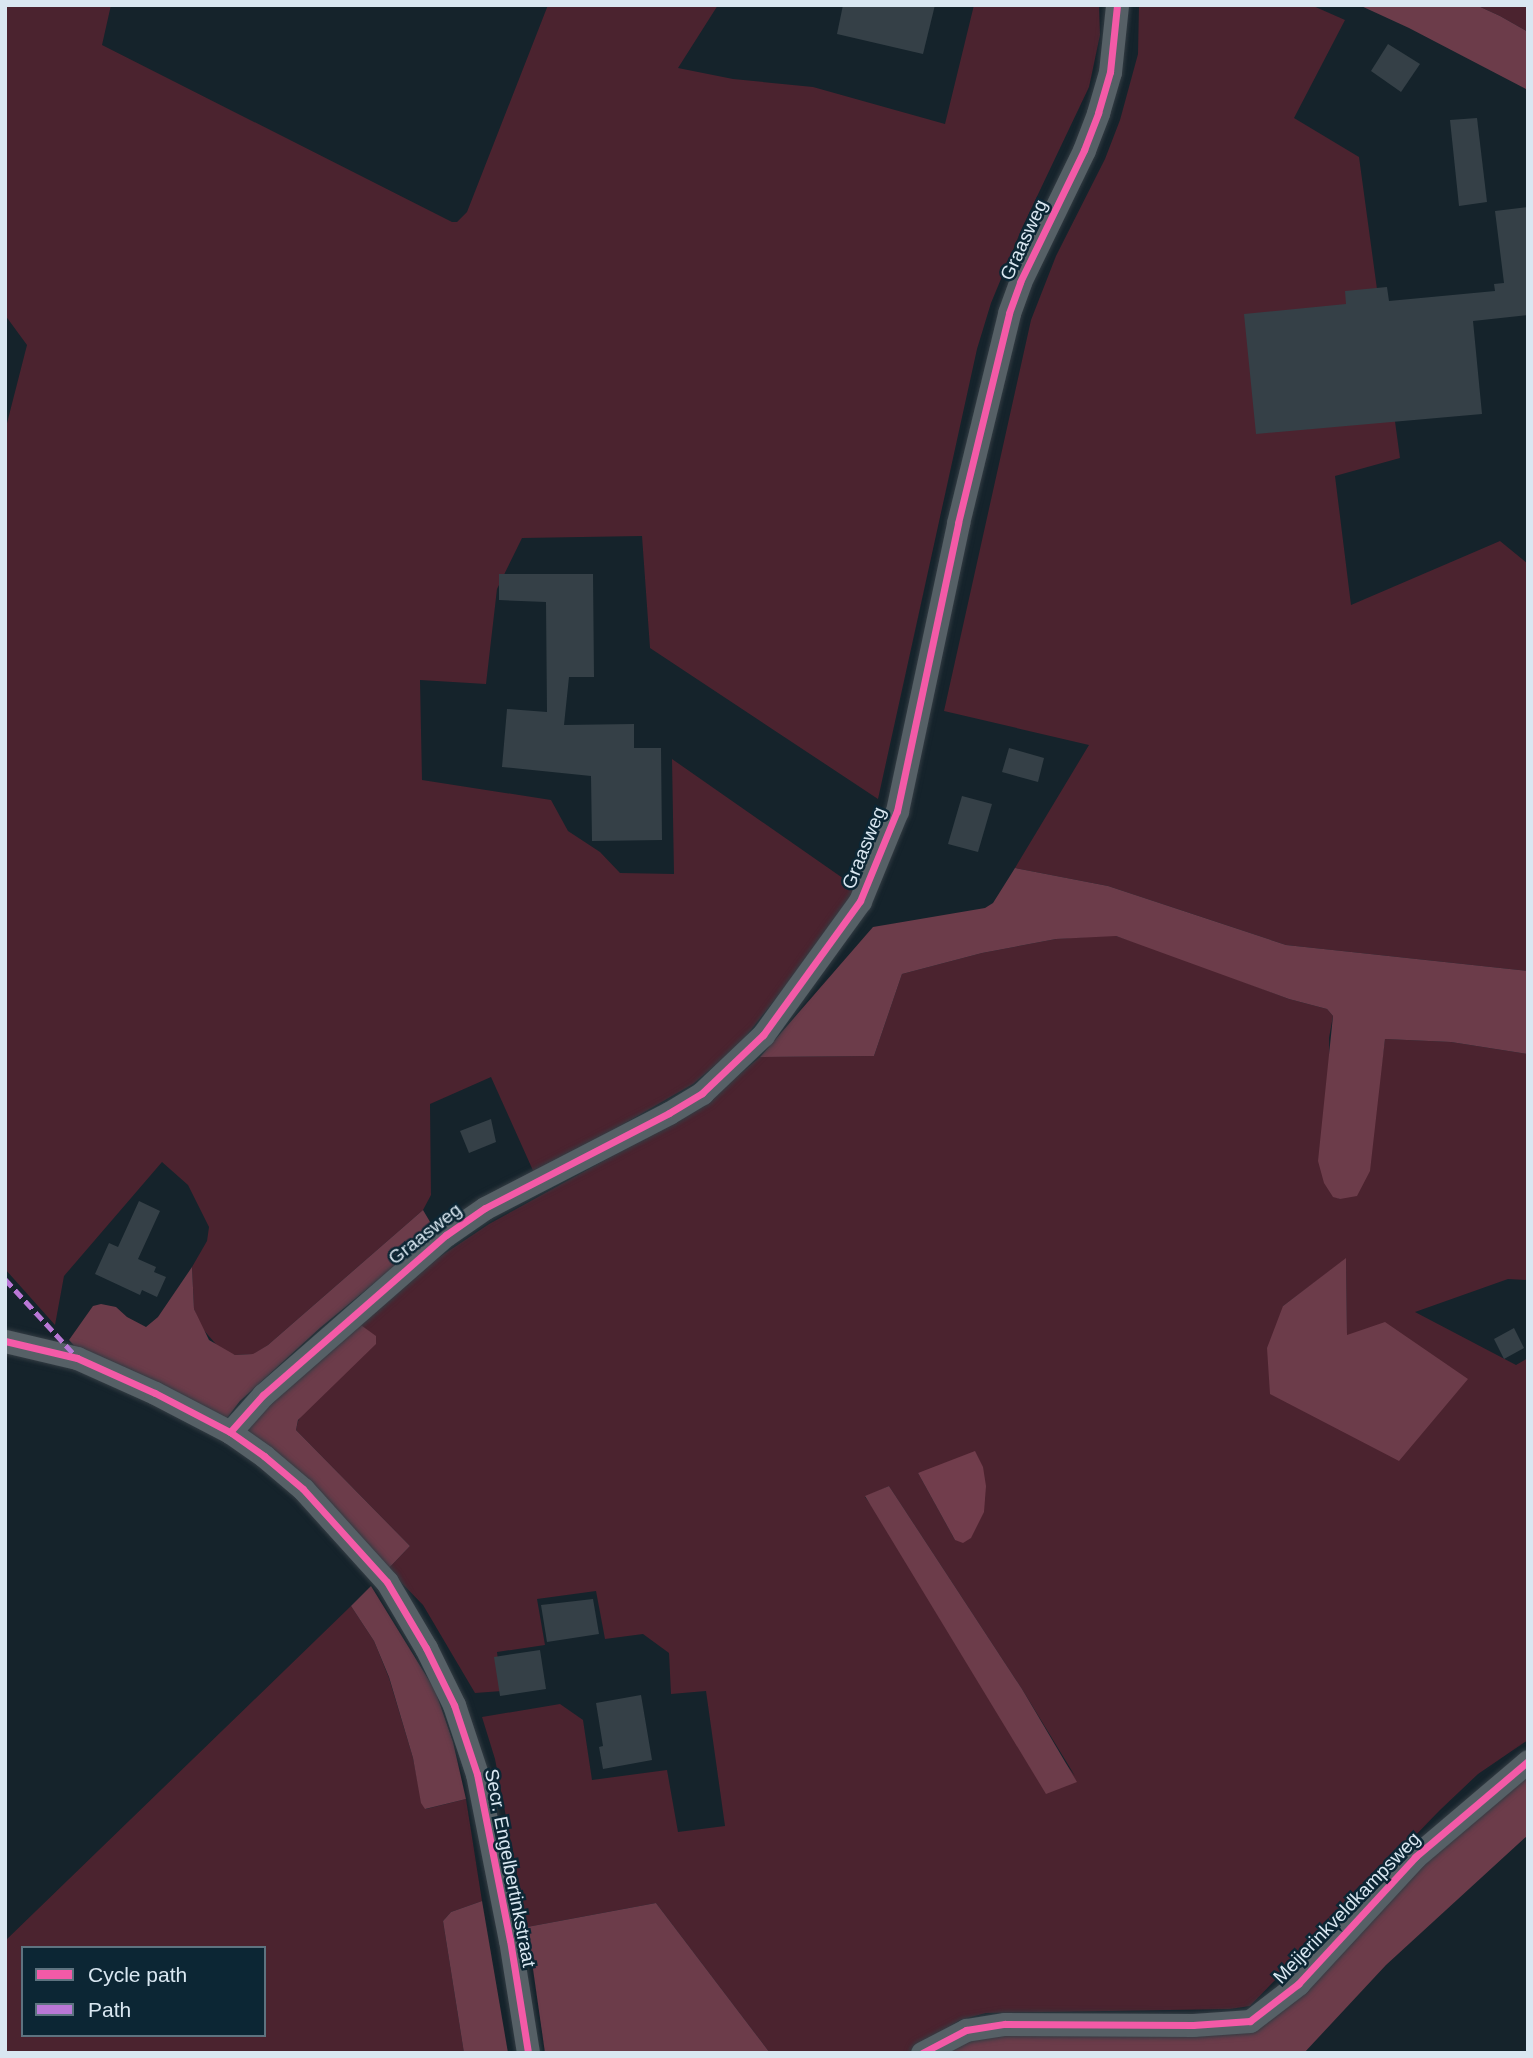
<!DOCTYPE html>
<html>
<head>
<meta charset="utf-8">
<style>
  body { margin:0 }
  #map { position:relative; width:1533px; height:2058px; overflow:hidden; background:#15232b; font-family:Arial,sans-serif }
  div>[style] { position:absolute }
  .green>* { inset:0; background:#4b232f }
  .forest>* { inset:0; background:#6c3c4a }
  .water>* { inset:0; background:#713d4c }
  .building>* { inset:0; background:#354047 }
  .roads { filter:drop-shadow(0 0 2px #333c43) drop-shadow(0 0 2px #333c43) }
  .street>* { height:23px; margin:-11.5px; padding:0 11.5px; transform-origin:11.5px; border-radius:11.5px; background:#566066 }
  .quiet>* { height:5px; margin-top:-2.5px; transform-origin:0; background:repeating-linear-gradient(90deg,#ba77d6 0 10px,transparent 0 15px) }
  .cycleway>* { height:7px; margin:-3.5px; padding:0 3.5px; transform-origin:3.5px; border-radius:3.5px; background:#f35aa7 }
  span { translate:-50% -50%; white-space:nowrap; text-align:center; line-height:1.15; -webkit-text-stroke:5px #0c2634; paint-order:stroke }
  .street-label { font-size:19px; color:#d9e7f1 }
  .frame { position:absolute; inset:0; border:7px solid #d9e7f1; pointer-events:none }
  .legend { position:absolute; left:21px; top:1946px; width:245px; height:91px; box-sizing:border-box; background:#0c2634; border:2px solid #5e7380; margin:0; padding:9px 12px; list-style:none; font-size:21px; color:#d9e7f1 }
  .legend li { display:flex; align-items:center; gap:14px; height:35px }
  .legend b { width:35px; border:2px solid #5e7380 }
</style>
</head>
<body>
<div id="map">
  <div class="green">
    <div style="clip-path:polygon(5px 5px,111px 5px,102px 45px,452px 222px,457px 222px,467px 212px,548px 5px,718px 5px,678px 68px,733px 79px,813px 87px,945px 124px,974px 5px,1099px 5px,1100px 35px,1089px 87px,1022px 228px,991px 303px,977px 349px,878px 799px,650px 648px,642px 536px,522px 538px,497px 589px,486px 684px,420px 680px,422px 780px,551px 800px,568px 831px,600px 852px,620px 873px,674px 874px,672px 759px,857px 888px,833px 926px,739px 1045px,693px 1084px,535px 1175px,491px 1077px,430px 1104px,431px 1195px,423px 1210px,268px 1345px,254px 1354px,235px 1355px,221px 1350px,201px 1327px,194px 1309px,192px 1267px,207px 1241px,209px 1227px,188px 1185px,162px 1162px,64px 1276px,55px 1325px,5px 1269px,5px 431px,27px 345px,5px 315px)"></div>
    <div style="clip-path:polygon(1139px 5px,1311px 5px,1345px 20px,1294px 118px,1359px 157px,1400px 458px,1335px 476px,1351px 605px,1500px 541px,1528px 564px,1528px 971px,1286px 945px,1108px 886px,1015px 868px,1089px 745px,944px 711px,1031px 320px,1056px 256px,1105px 159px,1120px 120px,1138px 54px)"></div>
    <div style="clip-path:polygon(1476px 5px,1528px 5px,1528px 32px,1500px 16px)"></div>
    <div style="clip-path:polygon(evenodd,1100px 936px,1116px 936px,1156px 949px,1289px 999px,1327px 1009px,1333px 1016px,1329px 1038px,1333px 1196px,1340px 1199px,1377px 1098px,1385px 1039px,1451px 1042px,1528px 1054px,1528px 1280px,1508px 1279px,1415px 1312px,1516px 1365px,1528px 1358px,1528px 1740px,1478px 1774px,1440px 1810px,1250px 2006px,1230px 2009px,986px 2013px,960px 2020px,907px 2053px,770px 2053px,656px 1903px,527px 1927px,495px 1759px,482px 1717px,560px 1704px,583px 1720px,592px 1780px,667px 1770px,678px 1832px,725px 1826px,706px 1691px,671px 1694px,669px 1653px,643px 1634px,605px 1639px,596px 1591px,537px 1599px,545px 1645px,497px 1652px,502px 1691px,475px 1693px,423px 1605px,388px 1569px,410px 1546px,296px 1430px,298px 1421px,358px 1323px,417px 1272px,489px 1224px,701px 1107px,760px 1057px,874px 1056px,902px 974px,982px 953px,1056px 939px,1100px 936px,1346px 1259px,1347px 1335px,1283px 1306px,1346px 1259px,1100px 936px,983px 1467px,955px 1540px,918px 1473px,983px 1467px,1100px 936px,889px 1486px,1022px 1689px,1075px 1776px,865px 1497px,889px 1486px)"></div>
    <div style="clip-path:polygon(evenodd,351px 1606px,374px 1641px,389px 1678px,413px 1758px,422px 1803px,426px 1809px,466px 1799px,482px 1901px,451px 1912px,443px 1921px,464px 2053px,5px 2053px,5px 1941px,351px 1606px,23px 1948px,264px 1948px,264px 2035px,23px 2035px,23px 1948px)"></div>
  </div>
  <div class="forest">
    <div style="clip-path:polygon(1359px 5px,1476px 5px,1500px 16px,1528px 32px,1528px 90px,1409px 28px)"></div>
    <div style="clip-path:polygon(1015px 868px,1108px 886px,1286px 945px,1528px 971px,1528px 1054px,1451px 1042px,1385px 1039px,1370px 1171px,1357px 1196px,1340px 1199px,1333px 1197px,1324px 1183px,1318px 1161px,1333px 1016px,1327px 1009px,1289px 999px,1116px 936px,1056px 939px,982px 953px,902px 974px,874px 1056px,760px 1057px,873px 927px,985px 908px,993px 903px)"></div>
    <div style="clip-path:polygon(423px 1210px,436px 1232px,320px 1328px,240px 1401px,224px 1422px,79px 1351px,69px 1340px,93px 1306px,101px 1304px,116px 1307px,127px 1317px,146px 1327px,158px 1317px,192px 1267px,194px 1309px,209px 1340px,235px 1355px,253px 1354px,268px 1345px)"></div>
    <div style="clip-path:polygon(1346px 1258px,1347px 1335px,1385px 1322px,1468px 1379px,1399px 1461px,1270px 1394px,1267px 1348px,1283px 1306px)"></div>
    <div style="clip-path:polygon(358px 1323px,376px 1336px,376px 1344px,298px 1420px,296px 1430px,410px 1546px,388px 1569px,240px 1433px)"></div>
    <div style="clip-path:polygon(889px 1486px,1022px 1689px,1077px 1782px,1046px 1794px,865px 1496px)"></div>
    <div style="clip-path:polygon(371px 1586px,435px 1690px,453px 1742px,466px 1799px,425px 1809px,421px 1803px,413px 1758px,389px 1677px,374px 1641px,351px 1606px)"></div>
    <div style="clip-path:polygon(1528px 1773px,1528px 1835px,1386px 1965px,1304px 2053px,933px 2053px,977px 2035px,1258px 2024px,1456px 1829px)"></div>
    <div style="clip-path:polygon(482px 1901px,508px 2053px,464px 2053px,443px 1921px,451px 1912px)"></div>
    <div style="clip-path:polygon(656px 1903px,770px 2053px,545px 2053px,527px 1927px)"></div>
  </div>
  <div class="water">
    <div style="clip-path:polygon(975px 1451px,983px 1467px,986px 1486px,984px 1512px,971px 1538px,963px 1543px,955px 1540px,918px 1473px)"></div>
  </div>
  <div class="building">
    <div style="clip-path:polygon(843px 5px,935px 5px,923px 54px,837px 34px)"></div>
    <div style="clip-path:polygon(1388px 44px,1420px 64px,1401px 92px,1371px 71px)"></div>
    <div style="clip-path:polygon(1477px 118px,1487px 202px,1459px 206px,1450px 120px)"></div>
    <div style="clip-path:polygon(1528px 207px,1528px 315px,1473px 321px,1482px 414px,1256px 434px,1244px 314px,1346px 304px,1345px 291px,1387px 287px,1389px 301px,1495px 291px,1494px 284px,1504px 283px,1495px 211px)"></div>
    <div style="clip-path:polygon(499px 574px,593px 574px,594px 677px,569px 677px,564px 725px,634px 724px,634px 748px,661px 748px,662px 840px,592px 841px,591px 776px,502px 767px,507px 709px,547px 712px,546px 602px,499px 600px)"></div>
    <div style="clip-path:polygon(1009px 748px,1044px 758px,1038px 782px,1002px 772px)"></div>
    <div style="clip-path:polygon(962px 796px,992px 804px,978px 852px,948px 844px)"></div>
    <div style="clip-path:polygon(491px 1119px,496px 1142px,469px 1153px,460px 1131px)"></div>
    <div style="clip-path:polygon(139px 1201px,160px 1211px,138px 1259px,156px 1267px,154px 1272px,166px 1277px,157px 1297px,142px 1290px,140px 1295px,95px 1274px,109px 1243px,118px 1247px)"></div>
    <div style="clip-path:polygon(1514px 1328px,1524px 1348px,1504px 1359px,1494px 1339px)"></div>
    <div style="clip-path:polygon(593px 1599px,599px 1634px,547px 1642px,541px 1605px)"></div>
    <div style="clip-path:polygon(540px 1650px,546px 1689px,500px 1696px,494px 1657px)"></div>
    <div style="clip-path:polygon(641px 1695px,652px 1760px,603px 1769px,599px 1747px,603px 1746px,596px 1703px)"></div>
  </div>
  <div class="roads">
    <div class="street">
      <div style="left:5px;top:1341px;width:74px;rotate:13.3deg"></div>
      <div style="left:77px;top:1358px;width:85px;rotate:24.2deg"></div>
      <div style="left:155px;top:1393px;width:85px;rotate:27.5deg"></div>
      <div style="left:230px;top:1432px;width:42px;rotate:35.2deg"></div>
      <div style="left:264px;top:1456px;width:51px;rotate:40.2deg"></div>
      <div style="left:303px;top:1489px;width:125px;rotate:47.9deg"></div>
      <div style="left:387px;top:1582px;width:77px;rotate:59.4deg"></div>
      <div style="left:426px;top:1648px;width:64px;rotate:63.8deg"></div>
      <div style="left:454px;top:1705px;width:73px;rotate:71.6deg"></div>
      <div style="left:477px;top:1774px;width:169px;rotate:78.8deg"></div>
      <div style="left:510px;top:1940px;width:114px;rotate:80.9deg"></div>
      <div style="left:230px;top:1432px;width:50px;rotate:-48.3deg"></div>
      <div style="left:263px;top:1395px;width:243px;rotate:-41.2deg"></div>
      <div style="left:446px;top:1235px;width:47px;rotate:-34.7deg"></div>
      <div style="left:485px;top:1208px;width:207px;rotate:-27.3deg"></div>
      <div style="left:669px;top:1113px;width:39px;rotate:-31deg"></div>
      <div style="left:702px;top:1093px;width:84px;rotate:-43.6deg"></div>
      <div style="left:763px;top:1035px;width:165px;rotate:-54.1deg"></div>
      <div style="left:860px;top:901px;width:97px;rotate:-67.7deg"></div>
      <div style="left:897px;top:811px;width:294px;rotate:-78deg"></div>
      <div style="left:958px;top:523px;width:216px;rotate:-76.3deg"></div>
      <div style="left:1009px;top:313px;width:33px;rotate:-70deg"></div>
      <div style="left:1020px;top:282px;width:147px;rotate:-64.1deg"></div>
      <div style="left:1084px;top:150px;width:40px;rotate:-69deg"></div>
      <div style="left:1098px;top:113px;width:43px;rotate:-73.7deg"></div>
      <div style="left:1110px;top:72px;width:67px;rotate:-84deg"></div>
      <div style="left:922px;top:2053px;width:50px;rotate:-27.6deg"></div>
      <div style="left:966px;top:2030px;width:39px;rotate:-9deg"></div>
      <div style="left:1005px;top:2024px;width:188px;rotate:0.3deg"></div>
      <div style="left:1193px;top:2025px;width:57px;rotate:-4deg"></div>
      <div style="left:1250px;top:2021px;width:61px;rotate:-37.6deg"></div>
      <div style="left:1298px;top:1984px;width:173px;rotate:-47.3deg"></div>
      <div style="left:1415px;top:1857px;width:148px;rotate:-40.3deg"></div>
    </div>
  </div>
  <div class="quiet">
    <div style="left:5px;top:1279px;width:103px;rotate:47.4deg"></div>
  </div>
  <div class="cycleway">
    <div style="left:5px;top:1341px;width:74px;rotate:13.3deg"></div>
    <div style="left:77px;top:1358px;width:85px;rotate:24.2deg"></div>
    <div style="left:155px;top:1393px;width:85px;rotate:27.5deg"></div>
    <div style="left:230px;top:1432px;width:42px;rotate:35.2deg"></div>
    <div style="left:264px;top:1456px;width:51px;rotate:40.2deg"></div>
    <div style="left:303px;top:1489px;width:125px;rotate:47.9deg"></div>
    <div style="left:387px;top:1582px;width:77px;rotate:59.4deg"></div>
    <div style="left:426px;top:1648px;width:64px;rotate:63.8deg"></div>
    <div style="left:454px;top:1705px;width:73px;rotate:71.6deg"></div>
    <div style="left:477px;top:1774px;width:169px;rotate:78.8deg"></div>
    <div style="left:510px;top:1940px;width:114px;rotate:80.9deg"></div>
    <div style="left:230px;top:1432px;width:50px;rotate:-48.3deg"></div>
    <div style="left:263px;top:1395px;width:243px;rotate:-41.2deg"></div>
    <div style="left:446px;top:1235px;width:47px;rotate:-34.7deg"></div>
    <div style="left:485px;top:1208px;width:207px;rotate:-27.3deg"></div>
    <div style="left:669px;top:1113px;width:39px;rotate:-31deg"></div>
    <div style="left:702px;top:1093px;width:84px;rotate:-43.6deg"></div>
    <div style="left:763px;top:1035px;width:165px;rotate:-54.1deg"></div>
    <div style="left:860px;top:901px;width:97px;rotate:-67.7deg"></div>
    <div style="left:897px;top:811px;width:294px;rotate:-78deg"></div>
    <div style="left:958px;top:523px;width:216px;rotate:-76.3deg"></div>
    <div style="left:1009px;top:313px;width:33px;rotate:-70deg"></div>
    <div style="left:1020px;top:282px;width:147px;rotate:-64.1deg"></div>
    <div style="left:1084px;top:150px;width:40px;rotate:-69deg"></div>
    <div style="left:1098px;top:113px;width:43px;rotate:-73.7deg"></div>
    <div style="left:1110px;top:72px;width:67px;rotate:-84deg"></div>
    <div style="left:922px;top:2053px;width:50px;rotate:-27.6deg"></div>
    <div style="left:966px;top:2030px;width:39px;rotate:-9deg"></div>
    <div style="left:1005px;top:2024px;width:188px;rotate:0.3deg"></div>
    <div style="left:1193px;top:2025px;width:57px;rotate:-4deg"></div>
    <div style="left:1250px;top:2021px;width:61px;rotate:-37.6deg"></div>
    <div style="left:1298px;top:1984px;width:173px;rotate:-47.3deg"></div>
    <div style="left:1415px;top:1857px;width:148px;rotate:-40.3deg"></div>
  </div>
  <div class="street-label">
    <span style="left:1024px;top:240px;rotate:-65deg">Graasweg</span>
    <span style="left:864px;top:848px;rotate:-68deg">Graasweg</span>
    <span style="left:425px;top:1234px;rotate:-38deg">Graasweg</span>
    <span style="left:510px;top:1868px;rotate:79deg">Secr. Engelbertinkstraat</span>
    <span style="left:1347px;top:1908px;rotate:-46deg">Meijerinkveldkampsweg</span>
  </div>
  <div class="frame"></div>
  <ul class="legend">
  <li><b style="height:9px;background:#f35aa7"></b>Cycle path</li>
  <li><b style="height:9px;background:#ba77d6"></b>Path</li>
  </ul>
</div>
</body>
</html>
